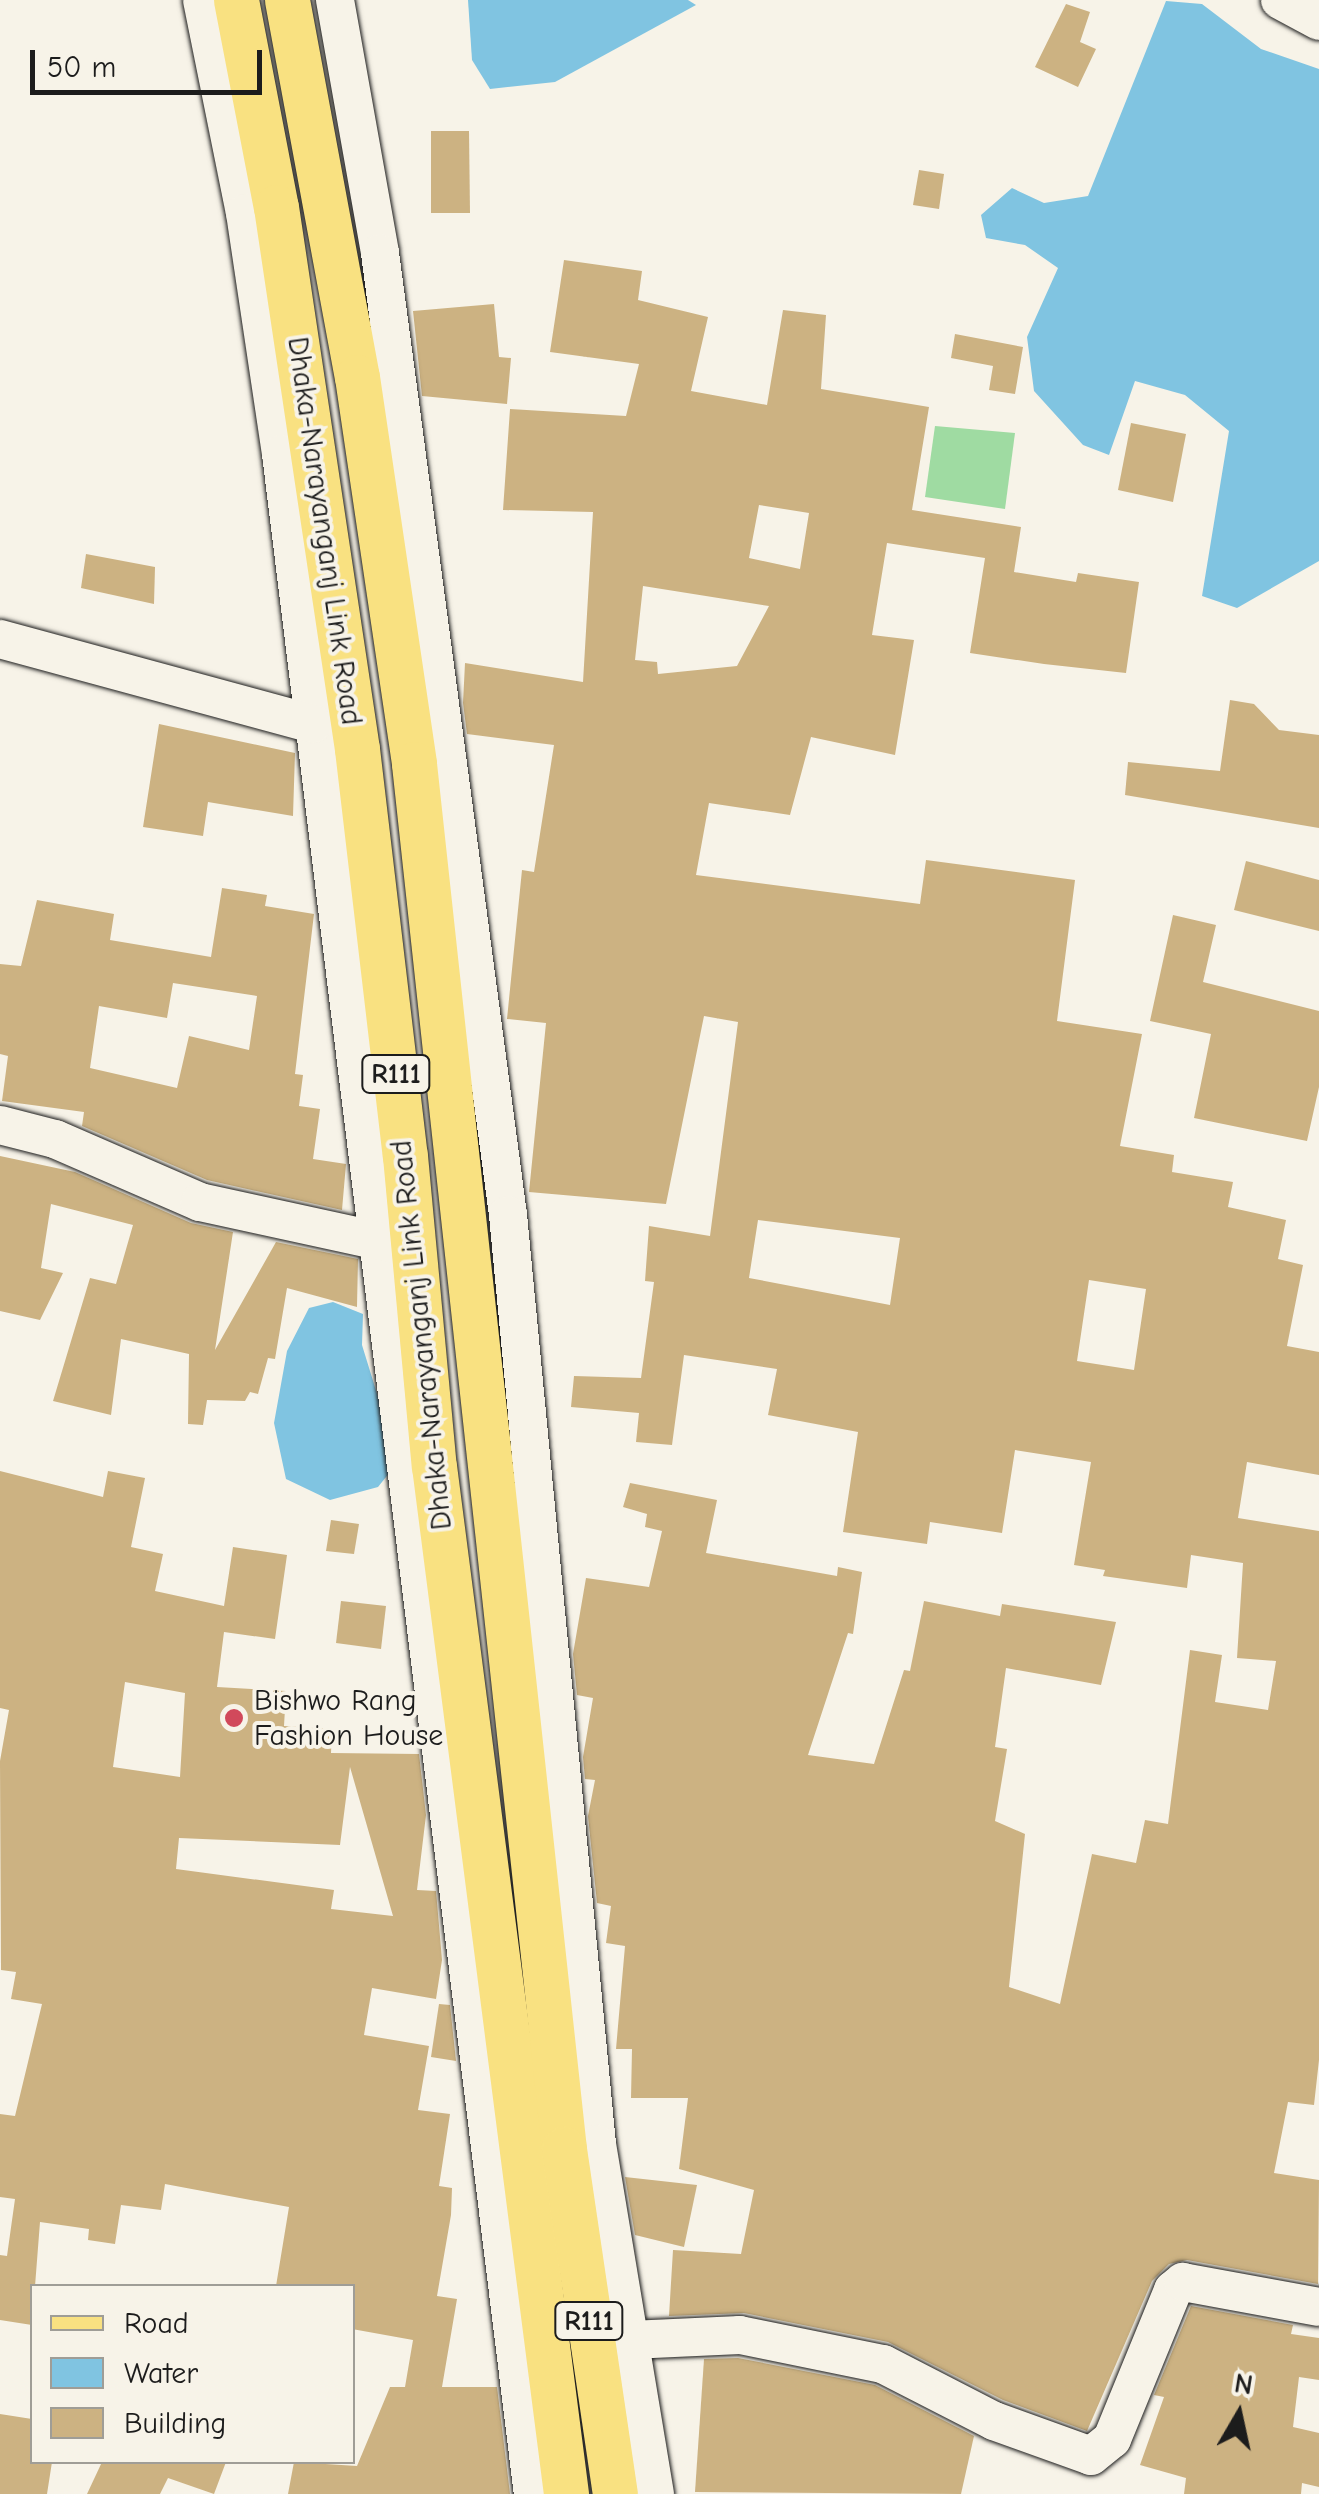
<!DOCTYPE html>
<html>
<head>
<meta charset="utf-8">
<style>
  body { margin:0 }
  #map { position:relative; width:1319px; height:2494px; overflow:hidden; background:#f7f3e8; font-family:"Comic Neue",sans-serif }
  div>[style] { position:absolute }
  .green>* { inset:0; background:#9fdba2 }
  .water>* { inset:0; background:#80c4e1 }
  .building>* { inset:0; background:#ccb282 }
  .roads { filter:drop-shadow(0 0 2px #1c1c1c) drop-shadow(0 0 2px #1c1c1c) }
  .minor>* { height:38px; margin:-19px; padding:0 19px; transform-origin:19px; border-radius:19px; background:#f7f3e8 }
  .major>* { height:45px; margin:-22.5px; padding:0 22.5px; transform-origin:22.5px; border-radius:22.5px; background:#f9e181 }
  .dots>* { width:28px; height:28px; translate:-50% -50%; box-sizing:border-box; border:5px solid #f7f3e8; border-radius:50% }
  span { translate:-50% -50%; white-space:nowrap; text-align:center; line-height:1.15; -webkit-text-stroke:8px #f7f3e8; paint-order:stroke }
  .shield-label span { padding:2px 8px; background:#f7f3e8; border:2px solid; border-radius:8px; -webkit-text-stroke-width:0 }
  .shield-label { font-size:28px; color:#1c1c1c; font-weight:700 }
  .street-label { font-size:30px; color:#1c1c1c }
  .poi-label { font-size:30px; color:#1c1c1c }
  .left { translate:0 -50%; text-align:left }
  .legend { position:absolute; left:30px; top:2284px; width:325px; height:180px; box-sizing:border-box; background:#f7f3e8; border:2px solid #9f9d96; margin:0; padding:12px 18px; list-style:none; font-size:30px; color:#1c1c1c }
  .legend li { display:flex; align-items:center; gap:20px; height:50px }
  .legend b { width:50px; border:2px solid #9f9d96 }
  .north { position:absolute; left:1189px; top:2364px; width:100px; height:100px; -webkit-text-stroke:8px #f7f3e8; paint-order:stroke; rotate:9deg; font-size:28px; font-weight:700; line-height:40px; text-align:center; color:#1c1c1c }
  .north::after { content:''; display:block; margin:auto; width:35px; height:45px; background:#1c1c1c; clip-path:polygon(50% 0,100% 100%,50% 72%,0 100%) }
  .scale { position:absolute; left:30px; top:50px; width:232px; height:45px; box-sizing:border-box; border:5px solid #1c1c1c; border-top:0; padding-left:12px; font-size:30px; line-height:35px; white-space:nowrap; color:#1c1c1c; -webkit-text-stroke:8px #f7f3e8; paint-order:stroke }
</style>
</head>
<body>
<div id="map">
  <div class="green">
    <div style="clip-path:polygon(935px 426px,1015px 433px,1005px 509px,925px 497px)"></div>
  </div>
  <div class="water">
    <div style="clip-path:polygon(468px 0,688px 0,696px 5px,555px 82px,490px 89px,472px 60px)"></div>
    <div style="clip-path:polygon(1166px 1px,1202px 4px,1261px 49px,1319px 69px,1319px 561px,1237px 608px,1202px 596px,1229px 431px,1185px 395px,1135px 381px,1109px 455px,1083px 445px,1034px 391px,1027px 337px,1058px 268px,1025px 245px,986px 238px,981px 215px,1012px 188px,1044px 203px,1088px 196px)"></div>
    <div style="clip-path:polygon(333px 1302px,363px 1314px,362px 1345px,398px 1462px,378px 1487px,330px 1500px,286px 1479px,274px 1423px,287px 1351px,309px 1308px)"></div>
  </div>
  <div class="building">
    <div style="clip-path:polygon(1066px 4px,1090px 12px,1080px 42px,1096px 49px,1078px 87px,1035px 67px)"></div>
    <div style="clip-path:polygon(431px 131px,469px 131px,470px 213px,431px 213px)"></div>
    <div style="clip-path:polygon(919px 170px,944px 174px,939px 209px,913px 205px)"></div>
    <div style="clip-path:polygon(evenodd,564px 260px,642px 271px,638px 300px,708px 317px,691px 391px,767px 405px,783px 310px,826px 315px,821px 389px,929px 407px,912px 510px,1021px 527px,1014px 572px,1076px 582px,1078px 573px,1139px 582px,1126px 673px,1044px 664px,970px 653px,985px 558px,887px 543px,872px 635px,914px 640px,895px 755px,811px 737px,790px 815px,709px 803px,696px 875px,920px 904px,926px 860px,1075px 880px,1057px 1021px,1142px 1034px,1120px 1146px,1174px 1155px,1172px 1172px,1233px 1182px,1228px 1207px,1286px 1220px,1278px 1259px,1303px 1265px,1287px 1346px,1319px 1352px,1319px 1475px,1247px 1462px,1238px 1518px,1319px 1531px,1319px 2060px,1314px 2105px,1288px 2102px,1274px 2173px,1319px 2180px,1318px 2284px,1187px 2260px,1169px 2264px,1152px 2281px,1087px 2431px,1003px 2400px,888px 2342px,744px 2313px,669px 2316px,673px 2250px,741px 2254px,754px 2190px,679px 2169px,688px 2098px,631px 2098px,632px 2049px,616px 2049px,625px 1946px,606px 1943px,611px 1906px,597px 1903px,588px 1816px,595px 1780px,585px 1779px,583px 1757px,593px 1698px,577px 1695px,573px 1654px,586px 1578px,649px 1587px,662px 1531px,645px 1527px,647px 1514px,623px 1507px,630px 1483px,717px 1500px,706px 1553px,837px 1576px,838px 1567px,862px 1572px,853px 1634px,848px 1633px,808px 1755px,874px 1764px,904px 1670px,910px 1671px,924px 1601px,1000px 1616px,1002px 1604px,1116px 1622px,1101px 1685px,1006px 1668px,995px 1747px,1007px 1749px,995px 1821px,1025px 1834px,1009px 1987px,1060px 2004px,1092px 1854px,1136px 1863px,1145px 1820px,1168px 1824px,1190px 1650px,1222px 1655px,1215px 1702px,1268px 1710px,1276px 1661px,1237px 1658px,1243px 1563px,1191px 1555px,1187px 1588px,1103px 1576px,1105px 1570px,1074px 1565px,1091px 1462px,1015px 1450px,1002px 1533px,930px 1522px,927px 1544px,843px 1532px,858px 1432px,768px 1415px,777px 1369px,684px 1355px,672px 1445px,636px 1442px,639px 1413px,571px 1407px,574px 1376px,641px 1378px,654px 1282px,645px 1281px,649px 1226px,710px 1236px,738px 1022px,704px 1016px,666px 1204px,529px 1192px,546px 1023px,507px 1019px,522px 870px,534px 872px,554px 745px,467px 734px,463px 703px,465px 663px,583px 682px,593px 512px,503px 510px,510px 409px,626px 416px,639px 364px,550px 352px,564px 260px,759px 505px,809px 513px,800px 569px,749px 558px,759px 505px,564px 260px,643px 586px,769px 606px,737px 666px,658px 674px,657px 662px,635px 660px,643px 586px,564px 260px,758px 1220px,900px 1238px,890px 1305px,749px 1278px,758px 1220px,564px 260px,1089px 1280px,1146px 1289px,1134px 1370px,1077px 1361px,1089px 1280px)"></div>
    <div style="clip-path:polygon(494px 304px,499px 357px,511px 358px,507px 404px,422px 396px,413px 311px)"></div>
    <div style="clip-path:polygon(955px 334px,1023px 347px,1015px 394px,989px 390px,993px 366px,951px 358px)"></div>
    <div style="clip-path:polygon(1131px 423px,1186px 434px,1173px 502px,1118px 490px)"></div>
    <div style="clip-path:polygon(86px 554px,155px 567px,154px 604px,81px 588px)"></div>
    <div style="clip-path:polygon(1230px 700px,1254px 704px,1279px 730px,1319px 735px,1319px 828px,1125px 795px,1128px 762px,1220px 771px)"></div>
    <div style="clip-path:polygon(159px 724px,295px 753px,293px 816px,208px 802px,203px 836px,143px 827px)"></div>
    <div style="clip-path:polygon(1246px 861px,1319px 880px,1319px 931px,1234px 910px)"></div>
    <div style="clip-path:polygon(evenodd,222px 888px,267px 895px,265px 906px,314px 914px,295px 1074px,303px 1075px,299px 1106px,320px 1109px,313px 1159px,346px 1164px,342px 1210px,207px 1180px,82px 1126px,84px 1112px,2px 1101px,8px 1056px,0 1054px,0 964px,21px 966px,37px 900px,114px 914px,110px 940px,211px 957px,222px 888px,173px 983px,257px 996px,249px 1050px,189px 1036px,177px 1088px,90px 1068px,99px 1006px,167px 1018px,173px 983px)"></div>
    <div style="clip-path:polygon(1173px 915px,1216px 925px,1203px 982px,1319px 1011px,1319px 1087px,1307px 1141px,1194px 1118px,1211px 1034px,1150px 1021px)"></div>
    <div style="clip-path:polygon(0 1156px,75px 1172px,191px 1223px,233px 1232px,215px 1350px,276px 1242px,358px 1259px,357px 1307px,287px 1288px,275px 1359px,268px 1358px,258px 1394px,250px 1392px,245px 1401px,207px 1400px,203px 1425px,188px 1424px,189px 1354px,121px 1339px,111px 1415px,53px 1401px,90px 1278px,116px 1284px,133px 1225px,51px 1204px,41px 1268px,63px 1273px,40px 1320px,0 1311px)"></div>
    <div style="clip-path:polygon(evenodd,0 1471px,103px 1497px,108px 1471px,145px 1478px,131px 1547px,163px 1554px,155px 1591px,224px 1606px,233px 1547px,287px 1555px,275px 1639px,224px 1632px,217px 1687px,286px 1691px,284px 1726px,332px 1729px,331px 1753px,419px 1754px,426px 1815px,417px 1890px,436px 1891px,442px 1960px,436px 1999px,372px 1988px,364px 2035px,429px 2046px,418px 2110px,450px 2114px,439px 2186px,452px 2188px,451px 2215px,437px 2296px,457px 2299px,442px 2387px,497px 2387px,510px 2494px,288px 2494px,294px 2462px,357px 2466px,390px 2387px,405px 2387px,413px 2340px,352px 2329px,352px 2286px,276px 2286px,289px 2207px,165px 2184px,161px 2210px,121px 2205px,115px 2244px,88px 2240px,89px 2229px,40px 2222px,32px 2325px,0 2320px,0 2255px,7px 2256px,15px 2199px,0 2197px,0 2114px,15px 2116px,42px 2004px,11px 1999px,16px 1972px,1px 1970px,0 1761px,9px 1710px,0 1708px,0 1471px,125px 1682px,185px 1693px,180px 1777px,113px 1767px,125px 1682px,0 1471px,350px 1767px,393px 1916px,331px 1909px,334px 1890px,176px 1869px,179px 1838px,340px 1845px,350px 1767px)"></div>
    <div style="clip-path:polygon(331px 1520px,359px 1524px,354px 1554px,326px 1551px)"></div>
    <div style="clip-path:polygon(341px 1601px,386px 1606px,381px 1649px,336px 1643px)"></div>
    <div style="clip-path:polygon(439px 2004px,450px 2005px,456px 2061px,431px 2057px)"></div>
    <div style="clip-path:polygon(625px 2177px,697px 2185px,684px 2247px,635px 2235px)"></div>
    <div style="clip-path:polygon(1191px 2306px,1293px 2325px,1291px 2334px,1319px 2338px,1319px 2380px,1299px 2377px,1293px 2427px,1319px 2433px,1319px 2487px,1302px 2483px,1301px 2494px,1184px 2494px,1186px 2478px,1140px 2465px,1164px 2397px,1154px 2395px)"></div>
    <div style="clip-path:polygon(738px 2358px,875px 2385px,974px 2436px,961px 2494px,695px 2492px,704px 2359px)"></div>
    <div style="clip-path:polygon(0 2414px,32px 2419px,32px 2462px,52px 2462px,47px 2494px,0 2494px)"></div>
    <div style="clip-path:polygon(102px 2462px,226px 2462px,214px 2494px,168px 2478px,160px 2494px,87px 2494px)"></div>
  </div>
  <div class="roads">
    <div class="minor">
      <div style="left:202px;top:0;width:217px;rotate:78.6deg"></div>
      <div style="left:245px;top:213px;width:244px;rotate:81.5deg"></div>
      <div style="left:281px;top:454px;width:2056px;rotate:82.96deg"></div>
      <div style="left:335px;top:0;width:257px;rotate:79.9deg"></div>
      <div style="left:380px;top:253px;width:970px;rotate:82.42deg"></div>
      <div style="left:508px;top:1215px;width:933px;rotate:84.53deg"></div>
      <div style="left:597px;top:2144px;width:355px;rotate:80.6deg"></div>
      <div style="left:1280px;top:0;width:44px;rotate:28.3deg"></div>
      <div style="left:0;top:639px;width:324px;rotate:15.2deg"></div>
      <div style="left:0;top:1125px;width:57px;rotate:14.3deg"></div>
      <div style="left:55px;top:1139px;width:158px;rotate:23.5deg"></div>
      <div style="left:200px;top:1202px;width:203px;rotate:12.3deg"></div>
      <div style="left:630px;top:2340px;width:110px;rotate:-2.6deg"></div>
      <div style="left:740px;top:2335px;width:146px;rotate:11.5deg"></div>
      <div style="left:883px;top:2364px;width:125px;rotate:27.2deg"></div>
      <div style="left:994px;top:2421px;width:103px;rotate:19.8deg"></div>
      <div style="left:1091px;top:2456px;width:27px;rotate:-39deg"></div>
      <div style="left:1112px;top:2439px;width:161px;rotate:-67.7deg"></div>
      <div style="left:1173px;top:2290px;width:13px;rotate:-39deg"></div>
      <div style="left:1183px;top:2282px;width:138px;rotate:10.4deg"></div>
    </div>
    <div class="major">
      <div style="left:236px;top:0;width:211px;rotate:79.1deg"></div>
      <div style="left:276px;top:207px;width:548px;rotate:81.5deg"></div>
      <div style="left:357px;top:749px;width:410px;rotate:83.3deg"></div>
      <div style="left:405px;top:1156px;width:311px;rotate:84.7deg"></div>
      <div style="left:434px;top:1466px;width:1036px;rotate:82.68deg"></div>
      <div style="left:287px;top:0;width:383px;rotate:79.5deg"></div>
      <div style="left:357px;top:377px;width:391px;rotate:81.6deg"></div>
      <div style="left:414px;top:764px;width:1393px;rotate:83.82deg"></div>
      <div style="left:564px;top:2149px;width:349px;rotate:81.6deg"></div>
    </div>
  </div>
  <div class="dots">
    <div style="left:234px;top:1718px;background:#d1495b"></div>
  </div>
  <div class="shield-label">
    <span style="left:396px;top:1074px">R111</span>
    <span style="left:589px;top:2321px">R111</span>
  </div>
  <div class="street-label">
    <span style="left:324px;top:531px;rotate:82deg">Dhaka-Narayanganj Link Road</span>
    <span style="left:422px;top:1335px;rotate:-96deg">Dhaka-Narayanganj Link Road</span>
  </div>
  <div class="poi-label">
    <span class="left" style="left:254px;top:1718px">Bishwo Rang<br>Fashion House</span>
  </div>
  <ul class="legend">
  <li><b style="height:12px;background:#f9e181"></b>Road</li>
  <li><b style="height:28px;background:#80c4e1"></b>Water</li>
  <li><b style="height:28px;background:#ccb282"></b>Building</li>
  </ul>
  <div class="north">N</div>
  <div class="scale">50 m</div>
</div>
</body>
</html>
